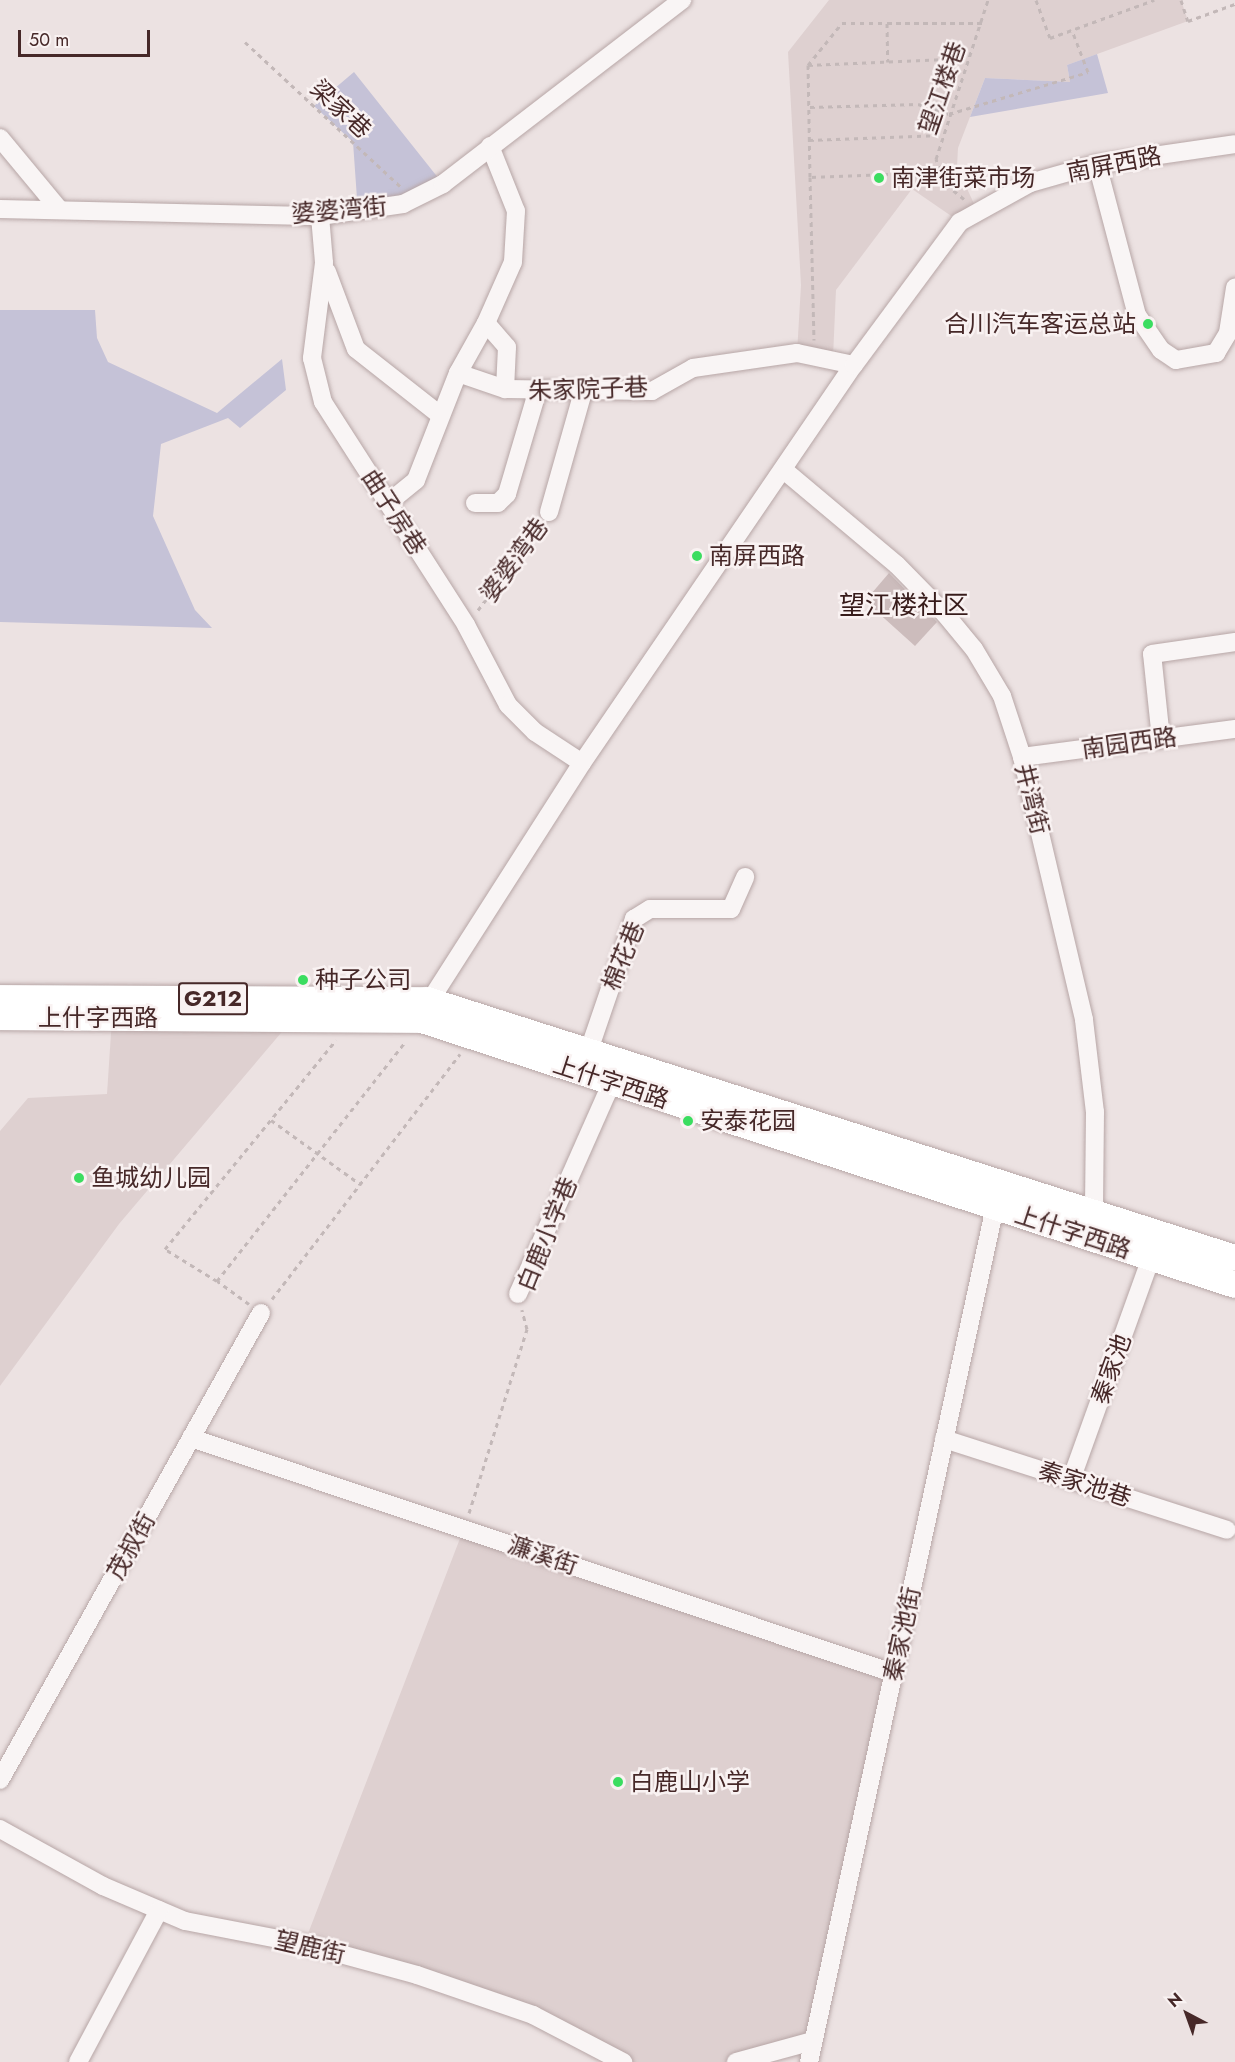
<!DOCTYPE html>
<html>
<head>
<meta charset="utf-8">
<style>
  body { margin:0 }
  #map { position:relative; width:1235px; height:2062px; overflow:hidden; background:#ece2e2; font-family:Jost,"Noto Sans SC",sans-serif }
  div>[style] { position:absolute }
  .built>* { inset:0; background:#ded0d0 }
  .green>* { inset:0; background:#c5c2d7 }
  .building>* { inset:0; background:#ccbcbc }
  .path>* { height:3px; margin-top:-1.5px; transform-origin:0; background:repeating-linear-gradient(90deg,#c3b8b8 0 4.5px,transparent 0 9px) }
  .roads { filter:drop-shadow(0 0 2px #b7a6a6) drop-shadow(0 0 2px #b7a6a6) }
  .minor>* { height:18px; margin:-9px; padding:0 9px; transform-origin:9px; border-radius:9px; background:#f9f5f5 }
  .highway>* { height:26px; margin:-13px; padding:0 13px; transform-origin:13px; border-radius:13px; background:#fff }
  .dots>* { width:16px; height:16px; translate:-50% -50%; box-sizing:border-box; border:3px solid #f9f2f2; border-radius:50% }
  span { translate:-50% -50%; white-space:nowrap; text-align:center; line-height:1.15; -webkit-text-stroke:5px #f9f2f2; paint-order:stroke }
  .shield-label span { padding:2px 4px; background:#f9f2f2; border:2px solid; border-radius:4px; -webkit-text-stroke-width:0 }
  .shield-label { font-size:22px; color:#462828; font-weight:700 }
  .street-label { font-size:24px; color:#462828 }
  .poi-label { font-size:24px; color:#462828 }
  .left { translate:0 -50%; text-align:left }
  .right { translate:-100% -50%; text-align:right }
  .neighbourhood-label { font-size:26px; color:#371b1a }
  .north { position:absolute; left:1157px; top:1984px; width:60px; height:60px; -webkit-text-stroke:4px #f9f2f2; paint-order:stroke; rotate:319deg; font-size:16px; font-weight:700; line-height:24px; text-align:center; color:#462828 }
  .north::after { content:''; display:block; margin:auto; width:21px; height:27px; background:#462828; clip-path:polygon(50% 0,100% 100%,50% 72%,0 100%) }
  .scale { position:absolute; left:18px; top:30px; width:132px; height:27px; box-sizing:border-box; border:3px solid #462828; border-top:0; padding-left:8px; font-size:18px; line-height:21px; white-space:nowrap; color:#462828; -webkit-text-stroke:4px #f9f2f2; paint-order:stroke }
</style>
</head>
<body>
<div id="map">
  <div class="built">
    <div style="clip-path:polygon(829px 0,1181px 0,1188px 21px,1067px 65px,1070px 82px,985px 78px,958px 148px,957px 167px,976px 208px,960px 222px,912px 189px,836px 290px,833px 357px,797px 353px,801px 285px,788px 52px)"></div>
    <div style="clip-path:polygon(112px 1018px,292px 1020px,119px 1224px,0 1386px,0 1131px,28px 1098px,107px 1094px)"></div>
    <div style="clip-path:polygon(464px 1528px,893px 1673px,813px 2041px,736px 2062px,623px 2062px,533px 2015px,304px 1944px)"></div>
  </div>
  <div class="green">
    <div style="clip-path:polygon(1097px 54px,1108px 93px,970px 117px,985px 78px,1070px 82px,1067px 65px)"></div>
    <div style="clip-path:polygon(354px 72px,443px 184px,358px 213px,353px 142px,314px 106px)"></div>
    <div style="clip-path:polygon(0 310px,95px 310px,97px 338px,108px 362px,217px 413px,282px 359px,286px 390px,240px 428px,228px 418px,161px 444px,153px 516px,195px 610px,212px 628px,0 622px)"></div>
  </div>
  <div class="building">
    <div style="clip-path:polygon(889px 573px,937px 622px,915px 646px,865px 601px)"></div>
  </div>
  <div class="path">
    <div style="left:1036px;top:0;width:40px;rotate:69.8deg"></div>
    <div style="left:1050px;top:38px;width:111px;rotate:-20.1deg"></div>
    <div style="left:1181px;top:0;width:22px;rotate:72deg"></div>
    <div style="left:1188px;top:21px;width:50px;rotate:-19.9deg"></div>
    <div style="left:887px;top:23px;width:39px;rotate:89deg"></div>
    <div style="left:245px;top:42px;width:212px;rotate:42.9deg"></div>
    <div style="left:808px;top:65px;width:162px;rotate:-2.5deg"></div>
    <div style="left:810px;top:107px;width:108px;rotate:-1.6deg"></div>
    <div style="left:918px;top:104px;width:33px;rotate:18deg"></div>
    <div style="left:949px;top:114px;width:145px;rotate:-16.8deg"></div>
    <div style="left:1088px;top:72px;width:45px;rotate:-110.9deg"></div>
    <div style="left:809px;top:140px;width:133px;rotate:-2.2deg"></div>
    <div style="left:942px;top:172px;width:132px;rotate:177.8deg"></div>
    <div style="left:810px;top:177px;width:112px;rotate:-91deg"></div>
    <div style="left:808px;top:65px;width:54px;rotate:-51deg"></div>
    <div style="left:842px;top:23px;width:140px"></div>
    <div style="left:810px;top:177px;width:163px;rotate:88.6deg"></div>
    <div style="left:964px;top:199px;width:21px;rotate:-141deg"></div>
    <div style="left:948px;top:186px;width:30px;rotate:-114deg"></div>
    <div style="left:936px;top:159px;width:167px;rotate:-71.9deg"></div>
    <div style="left:478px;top:610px;width:105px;rotate:-52.4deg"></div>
    <div style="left:271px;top:1120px;width:110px;rotate:35.7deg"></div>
    <div style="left:217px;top:1281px;width:61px;rotate:-148.4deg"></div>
    <div style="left:165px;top:1249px;width:270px;rotate:-50.7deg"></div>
    <div style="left:272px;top:1299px;width:309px;rotate:-52.5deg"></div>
    <div style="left:249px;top:1304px;width:39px;rotate:-144deg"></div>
    <div style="left:217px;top:1281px;width:305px;rotate:-51.8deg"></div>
    <div style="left:469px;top:1513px;width:193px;rotate:-72.5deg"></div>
    <div style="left:527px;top:1329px;width:20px;rotate:-105deg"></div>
  </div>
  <div class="roads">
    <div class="minor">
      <div style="left:0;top:138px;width:92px;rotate:50.3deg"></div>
      <div style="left:490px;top:146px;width:70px;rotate:68.2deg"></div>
      <div style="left:516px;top:211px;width:51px;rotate:93.4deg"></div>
      <div style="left:513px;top:262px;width:67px;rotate:113.9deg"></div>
      <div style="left:486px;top:323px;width:32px;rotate:49deg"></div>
      <div style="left:507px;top:347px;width:42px;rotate:92.7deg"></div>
      <div style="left:505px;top:389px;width:147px;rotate:0.8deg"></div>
      <div style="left:652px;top:391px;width:47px;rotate:-29.3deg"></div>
      <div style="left:693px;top:368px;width:105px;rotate:-8.2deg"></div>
      <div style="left:797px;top:353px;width:58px;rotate:11.9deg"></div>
      <div style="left:1097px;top:164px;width:156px;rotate:75.2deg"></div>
      <div style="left:1137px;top:315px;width:42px;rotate:55.6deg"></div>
      <div style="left:1161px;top:350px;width:18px;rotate:34deg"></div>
      <div style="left:1176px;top:360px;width:41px;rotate:-9.9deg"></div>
      <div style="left:1216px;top:353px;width:23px;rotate:-59deg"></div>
      <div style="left:1228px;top:333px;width:46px;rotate:-81.2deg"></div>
      <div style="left:0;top:209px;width:320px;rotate:1.3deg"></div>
      <div style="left:320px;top:216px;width:84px;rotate:-8.2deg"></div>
      <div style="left:403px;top:204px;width:45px;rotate:-26.6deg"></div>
      <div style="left:443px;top:184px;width:302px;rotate:-37.6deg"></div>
      <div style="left:320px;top:216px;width:47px;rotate:85.1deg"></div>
      <div style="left:324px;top:263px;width:96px;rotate:97.2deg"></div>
      <div style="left:312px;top:358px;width:45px;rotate:76deg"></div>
      <div style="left:323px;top:402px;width:265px;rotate:57.3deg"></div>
      <div style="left:466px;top:625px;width:90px;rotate:62.3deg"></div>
      <div style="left:508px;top:705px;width:38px;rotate:45deg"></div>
      <div style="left:535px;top:732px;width:56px;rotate:33.4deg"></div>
      <div style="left:327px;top:272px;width:82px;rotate:69.4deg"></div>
      <div style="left:356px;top:349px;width:107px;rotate:38.2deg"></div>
      <div style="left:458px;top:373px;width:50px;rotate:18.8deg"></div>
      <div style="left:785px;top:471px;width:146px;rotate:40deg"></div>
      <div style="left:897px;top:565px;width:69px;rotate:45.6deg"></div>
      <div style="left:945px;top:614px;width:45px;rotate:50.4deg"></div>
      <div style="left:974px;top:649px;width:55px;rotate:59.2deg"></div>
      <div style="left:1002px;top:696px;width:64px;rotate:71.8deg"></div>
      <div style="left:1022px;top:757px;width:270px;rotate:76.7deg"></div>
      <div style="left:1084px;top:1020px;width:93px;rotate:83.2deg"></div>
      <div style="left:1095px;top:1112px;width:104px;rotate:90.6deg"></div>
      <div style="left:388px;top:503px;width:36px;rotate:-39deg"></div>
      <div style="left:416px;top:480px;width:115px;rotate:-68.6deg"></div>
      <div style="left:458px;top:373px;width:57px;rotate:-60.8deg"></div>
      <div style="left:475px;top:503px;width:23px"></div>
      <div style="left:498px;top:503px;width:13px;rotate:-45deg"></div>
      <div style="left:507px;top:494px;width:105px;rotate:-73.5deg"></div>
      <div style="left:549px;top:512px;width:129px;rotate:-74.2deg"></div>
      <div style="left:1161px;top:739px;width:85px;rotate:-96deg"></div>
      <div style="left:1152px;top:654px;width:84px;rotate:-8.2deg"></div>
      <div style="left:1022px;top:757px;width:215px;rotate:-7.5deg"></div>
      <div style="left:424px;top:1010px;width:293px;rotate:-57.4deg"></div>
      <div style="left:582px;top:763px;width:482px;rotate:-55.7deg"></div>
      <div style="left:854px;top:365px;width:178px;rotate:-53.5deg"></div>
      <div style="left:960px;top:222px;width:80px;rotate:-29.1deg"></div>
      <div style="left:1030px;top:183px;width:70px;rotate:-15.8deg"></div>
      <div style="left:1097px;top:164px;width:139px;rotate:-8.2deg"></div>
      <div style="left:588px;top:1053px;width:142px;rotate:-71.1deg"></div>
      <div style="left:634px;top:919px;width:19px;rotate:-32deg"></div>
      <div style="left:650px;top:909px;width:81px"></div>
      <div style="left:731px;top:909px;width:35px;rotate:-66deg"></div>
      <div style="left:518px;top:1294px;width:232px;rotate:-66.1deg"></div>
      <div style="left:191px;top:1438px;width:740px;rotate:18.51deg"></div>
      <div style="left:944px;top:1439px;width:297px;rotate:17.8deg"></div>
      <div style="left:1071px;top:1480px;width:236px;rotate:-70.2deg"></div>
      <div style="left:0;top:1780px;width:535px;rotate:-60.8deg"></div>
      <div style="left:0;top:1829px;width:118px;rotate:29deg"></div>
      <div style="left:103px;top:1886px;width:89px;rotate:23.1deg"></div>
      <div style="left:185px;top:1921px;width:121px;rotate:10.9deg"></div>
      <div style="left:304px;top:1944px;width:117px;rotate:15.3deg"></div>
      <div style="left:417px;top:1975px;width:123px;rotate:19deg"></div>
      <div style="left:533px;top:2015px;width:102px;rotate:27.6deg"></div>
      <div style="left:78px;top:2062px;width:172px;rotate:-61.9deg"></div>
      <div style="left:736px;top:2062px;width:80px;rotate:-15.3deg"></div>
      <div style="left:809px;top:2062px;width:875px;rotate:-77.73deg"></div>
    </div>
    <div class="highway">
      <div style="left:0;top:998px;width:427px;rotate:0.3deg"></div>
      <div style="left:427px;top:1000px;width:848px;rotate:17.71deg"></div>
      <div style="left:0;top:1017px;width:422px;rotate:0.4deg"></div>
      <div style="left:422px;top:1020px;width:855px;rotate:18.05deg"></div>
    </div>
  </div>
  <div class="dots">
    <div style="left:879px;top:178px;background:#3bdd60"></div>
    <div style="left:1148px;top:324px;background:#3bdd60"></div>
    <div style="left:697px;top:556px;background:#3bdd60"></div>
    <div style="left:303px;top:980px;background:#3bdd60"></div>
    <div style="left:688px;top:1121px;background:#3bdd60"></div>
    <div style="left:79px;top:1178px;background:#3bdd60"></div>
    <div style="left:618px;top:1782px;background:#3bdd60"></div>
  </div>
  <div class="shield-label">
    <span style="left:213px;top:999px">G212</span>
  </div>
  <div class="street-label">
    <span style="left:942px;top:88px;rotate:-71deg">望江楼巷</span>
    <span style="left:341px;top:109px;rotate:43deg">梁家巷</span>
    <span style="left:1114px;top:164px;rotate:-11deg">南屏西路</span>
    <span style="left:339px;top:210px;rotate:-5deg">婆婆湾街</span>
    <span style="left:588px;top:389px;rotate:-2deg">朱家院子巷</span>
    <span style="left:394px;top:512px;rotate:57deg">曲子房巷</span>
    <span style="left:514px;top:560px;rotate:-54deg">婆婆湾巷</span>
    <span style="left:1129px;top:743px;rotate:-8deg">南园西路</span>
    <span style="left:1032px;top:799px;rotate:76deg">井湾街</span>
    <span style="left:623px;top:956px;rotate:-68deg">棉花巷</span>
    <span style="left:98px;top:1018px">上什字西路</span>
    <span style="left:611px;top:1082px;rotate:18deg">上什字西路</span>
    <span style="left:1073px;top:1232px;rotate:18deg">上什字西路</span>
    <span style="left:547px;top:1234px;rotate:-68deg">白鹿小学巷</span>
    <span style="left:1111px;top:1369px;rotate:-70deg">秦家池</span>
    <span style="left:1085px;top:1484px;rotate:18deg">秦家池巷</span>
    <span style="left:131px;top:1546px;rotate:-61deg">茂叔街</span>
    <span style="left:543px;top:1555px;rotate:19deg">濂溪街</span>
    <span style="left:902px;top:1634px;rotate:-78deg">秦家池街</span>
    <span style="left:310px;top:1947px;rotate:13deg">望鹿街</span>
  </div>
  <div class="poi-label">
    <span class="left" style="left:891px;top:178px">南津街菜市场</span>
    <span class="right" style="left:1136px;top:324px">合川汽车客运总站</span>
    <span class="left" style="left:709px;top:556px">南屏西路</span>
    <span class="left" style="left:315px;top:980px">种子公司</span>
    <span class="left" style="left:700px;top:1121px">安泰花园</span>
    <span class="left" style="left:91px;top:1178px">鱼城幼儿园</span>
    <span class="left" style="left:630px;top:1782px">白鹿山小学</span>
  </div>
  <div class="neighbourhood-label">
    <span style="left:904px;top:606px">望江楼社区</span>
  </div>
  <div class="north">N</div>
  <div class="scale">50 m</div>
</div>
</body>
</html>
